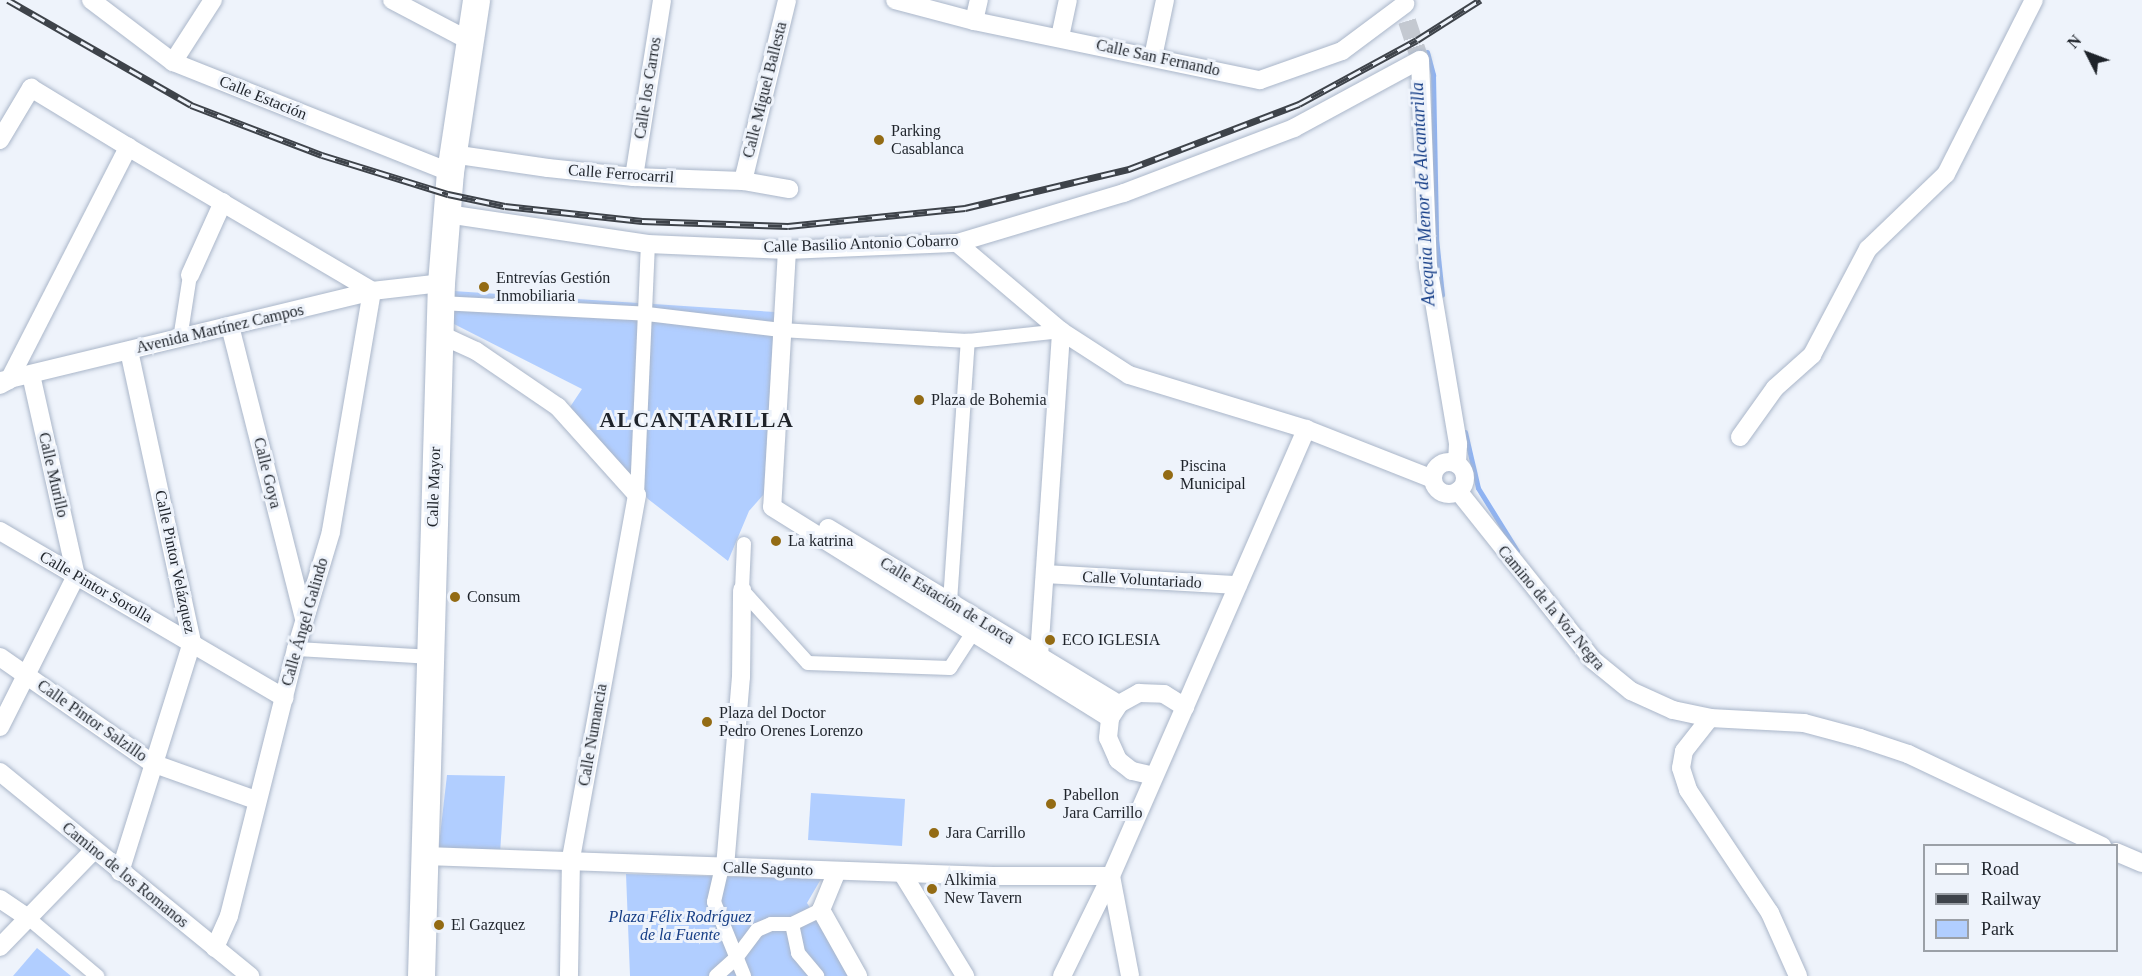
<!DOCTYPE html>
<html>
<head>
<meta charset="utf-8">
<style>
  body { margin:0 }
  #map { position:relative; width:2142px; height:976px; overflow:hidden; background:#eef3fb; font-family:"Times New Roman",serif }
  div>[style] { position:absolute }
  .green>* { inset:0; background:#b1ceff }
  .stream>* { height:5px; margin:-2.5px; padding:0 2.5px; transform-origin:2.5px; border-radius:2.5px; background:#8fb3f2 }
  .minor-tunnel>* { height:18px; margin-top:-9px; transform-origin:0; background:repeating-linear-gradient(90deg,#c4c9d1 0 18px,transparent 0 27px) }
  .roads { filter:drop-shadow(0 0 2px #aab6c9) drop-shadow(0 0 2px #aab6c9) }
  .pedestrian>* { height:14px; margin:-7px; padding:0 7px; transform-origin:7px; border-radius:7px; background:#fff }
  .minor>* { height:18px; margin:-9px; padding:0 9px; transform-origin:9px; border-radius:9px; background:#fff }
  .minor>.ring { margin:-9px; padding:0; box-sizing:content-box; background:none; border:18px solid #fff; border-radius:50% }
  .secondary>* { height:27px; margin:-13.5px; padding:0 13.5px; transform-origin:13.5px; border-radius:13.5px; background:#fff }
  .rail>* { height:7px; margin-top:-3.5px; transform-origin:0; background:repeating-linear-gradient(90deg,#eef3fb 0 14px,#3e434a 0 28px); box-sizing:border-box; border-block:2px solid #3e434a }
  .dots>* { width:16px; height:16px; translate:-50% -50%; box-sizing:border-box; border:3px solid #eef3fb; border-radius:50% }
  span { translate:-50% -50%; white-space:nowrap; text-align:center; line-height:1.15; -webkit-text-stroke:6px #eef3fb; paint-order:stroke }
  .street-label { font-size:16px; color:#1e232a }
  .poi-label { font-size:16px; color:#1e232a }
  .left { translate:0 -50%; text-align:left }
  .park-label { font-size:16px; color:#143c84; font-style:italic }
  .water-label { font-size:18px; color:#184089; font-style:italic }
  .district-label { font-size:22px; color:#1e232a; font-weight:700; letter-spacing:1.5px }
  .legend { position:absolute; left:1923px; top:844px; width:195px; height:108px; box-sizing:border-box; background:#eef3fb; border:2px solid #9ba0a7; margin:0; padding:8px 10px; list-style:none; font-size:18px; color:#1e232a }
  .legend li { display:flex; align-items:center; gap:12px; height:30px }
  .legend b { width:30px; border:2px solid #9ba0a7 }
  .north { position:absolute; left:2058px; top:24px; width:60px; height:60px; -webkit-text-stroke:4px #eef3fb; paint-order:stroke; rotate:312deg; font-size:16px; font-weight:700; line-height:24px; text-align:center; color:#1e232a }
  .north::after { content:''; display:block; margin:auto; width:21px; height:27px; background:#1e232a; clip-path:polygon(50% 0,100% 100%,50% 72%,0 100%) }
</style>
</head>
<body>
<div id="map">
  <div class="green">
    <div style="clip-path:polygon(453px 291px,775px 312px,764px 494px,749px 511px,728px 561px,648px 499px,570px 407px,582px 389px,452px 323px)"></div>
    <div style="clip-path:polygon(447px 775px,505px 776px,500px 854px,438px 853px)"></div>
    <div style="clip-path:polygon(811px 793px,905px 799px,902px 846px,808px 840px)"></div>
    <div style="clip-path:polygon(626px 874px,821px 879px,807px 903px,853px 976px,630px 976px)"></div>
    <div style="clip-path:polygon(37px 948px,71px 976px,13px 976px)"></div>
  </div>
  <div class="stream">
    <div style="left:1427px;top:52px;width:24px;rotate:75deg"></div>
    <div style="left:1433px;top:75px;width:163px;rotate:88.9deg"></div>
    <div style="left:1436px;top:238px;width:57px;rotate:84deg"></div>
    <div style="left:1465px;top:432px;width:57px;rotate:76.9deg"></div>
    <div style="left:1478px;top:488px;width:74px;rotate:58.2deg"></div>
  </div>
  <div class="minor-tunnel">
    <div style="left:1407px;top:21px;width:41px;rotate:71.6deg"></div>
  </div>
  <div class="roads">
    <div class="pedestrian">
      <div style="left:440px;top:303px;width:207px;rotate:3deg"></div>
      <div style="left:647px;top:314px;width:135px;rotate:6.8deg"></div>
      <div style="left:781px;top:330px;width:187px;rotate:3.4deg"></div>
      <div style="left:968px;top:341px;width:94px;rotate:-6.1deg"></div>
      <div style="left:180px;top:339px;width:65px;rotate:-81.1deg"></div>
      <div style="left:637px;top:495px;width:251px;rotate:-87.5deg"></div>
      <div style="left:744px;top:544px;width:46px;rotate:92.5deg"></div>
      <div style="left:742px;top:590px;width:98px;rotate:47.9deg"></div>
      <div style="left:808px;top:663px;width:142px;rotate:2deg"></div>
      <div style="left:950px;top:668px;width:40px;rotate:-57.1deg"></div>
      <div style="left:950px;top:602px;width:262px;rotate:-86.1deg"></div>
      <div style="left:296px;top:649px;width:133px;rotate:3.4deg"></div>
      <div style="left:722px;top:867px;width:36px;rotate:103deg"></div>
      <div style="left:714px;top:902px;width:80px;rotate:67.9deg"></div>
      <div style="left:27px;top:917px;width:92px;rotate:40.1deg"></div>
      <div style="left:792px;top:924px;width:30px;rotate:78deg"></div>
      <div style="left:798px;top:953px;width:30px;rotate:50deg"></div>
      <div style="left:716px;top:976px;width:27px;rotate:-42deg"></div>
      <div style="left:736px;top:958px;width:35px;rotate:-53deg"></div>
      <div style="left:757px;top:930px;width:15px;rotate:-23deg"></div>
      <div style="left:771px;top:924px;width:21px"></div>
      <div style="left:792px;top:924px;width:32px;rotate:-26deg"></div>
    </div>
    <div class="minor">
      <div style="left:91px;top:0;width:103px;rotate:37.1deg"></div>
      <div style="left:173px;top:62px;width:298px;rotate:21.7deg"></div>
      <div style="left:392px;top:0;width:86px;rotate:27.8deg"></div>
      <div style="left:895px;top:0;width:82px;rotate:14.9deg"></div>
      <div style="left:974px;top:21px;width:292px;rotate:11.7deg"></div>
      <div style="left:1260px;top:80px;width:87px;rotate:-19.5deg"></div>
      <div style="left:1342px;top:51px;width:79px;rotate:-36.7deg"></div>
      <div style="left:974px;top:21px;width:22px;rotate:-77deg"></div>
      <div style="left:1060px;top:37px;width:38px;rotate:-78deg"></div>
      <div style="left:1153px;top:57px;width:58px;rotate:-78.1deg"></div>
      <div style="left:173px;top:62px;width:74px;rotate:-57.2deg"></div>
      <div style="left:0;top:140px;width:61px;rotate:-59.2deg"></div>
      <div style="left:31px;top:88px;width:114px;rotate:31.3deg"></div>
      <div style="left:452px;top:154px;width:97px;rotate:8.3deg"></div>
      <div style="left:548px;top:168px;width:86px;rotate:6deg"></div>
      <div style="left:634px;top:177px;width:109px;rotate:2.1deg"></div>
      <div style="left:743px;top:181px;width:47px;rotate:9.9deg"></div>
      <div style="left:634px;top:177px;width:179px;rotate:-81deg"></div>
      <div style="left:743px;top:181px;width:186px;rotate:-76.3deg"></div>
      <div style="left:447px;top:214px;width:203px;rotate:8.5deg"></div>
      <div style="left:648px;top:244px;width:139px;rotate:2.5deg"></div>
      <div style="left:787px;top:250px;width:170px;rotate:-2.4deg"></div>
      <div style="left:957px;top:243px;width:174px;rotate:-16.7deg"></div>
      <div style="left:1124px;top:193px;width:182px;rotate:-20.9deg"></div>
      <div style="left:1294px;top:128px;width:143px;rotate:-28.4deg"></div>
      <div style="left:1420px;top:60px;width:206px;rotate:87.8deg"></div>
      <div style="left:1428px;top:266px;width:181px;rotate:80.4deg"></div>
      <div style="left:1458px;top:444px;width:20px;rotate:93deg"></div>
      <div style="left:957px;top:243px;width:136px;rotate:40.2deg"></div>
      <div style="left:1061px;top:331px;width:81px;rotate:32.9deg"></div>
      <div style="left:1129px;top:375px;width:185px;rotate:17deg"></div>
      <div style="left:1306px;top:429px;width:136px;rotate:21.5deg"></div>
      <div style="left:787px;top:250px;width:257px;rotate:93.3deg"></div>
      <div style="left:772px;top:507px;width:398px;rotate:32deg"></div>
      <div style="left:190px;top:275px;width:80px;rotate:-65.7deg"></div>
      <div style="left:230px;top:326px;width:302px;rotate:75.8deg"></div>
      <div style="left:439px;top:334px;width:41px;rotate:24.7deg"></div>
      <div style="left:476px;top:351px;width:99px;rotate:34.3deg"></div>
      <div style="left:558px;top:407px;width:118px;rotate:48.1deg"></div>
      <div style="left:637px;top:495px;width:370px;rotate:100.3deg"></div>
      <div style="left:571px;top:859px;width:117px;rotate:91deg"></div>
      <div style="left:1px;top:381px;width:382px;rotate:-13.6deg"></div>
      <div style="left:372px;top:291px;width:69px;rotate:-6.6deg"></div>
      <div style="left:0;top:385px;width:10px;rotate:-29deg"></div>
      <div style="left:9px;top:380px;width:262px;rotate:-62.9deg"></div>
      <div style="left:128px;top:147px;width:283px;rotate:30.5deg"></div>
      <div style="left:372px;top:291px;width:244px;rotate:99.7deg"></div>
      <div style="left:331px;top:532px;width:122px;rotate:106.7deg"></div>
      <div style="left:296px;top:649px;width:275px;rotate:104.1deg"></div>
      <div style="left:229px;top:916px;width:35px;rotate:114deg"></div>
      <div style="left:1740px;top:437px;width:60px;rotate:-54.5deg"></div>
      <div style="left:1775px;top:388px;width:50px;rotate:-41.7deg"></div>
      <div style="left:1812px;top:355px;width:120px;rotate:-62.2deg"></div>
      <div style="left:1868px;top:249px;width:108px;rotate:-43.9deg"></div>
      <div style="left:1946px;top:174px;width:195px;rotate:-63.2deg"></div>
      <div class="ring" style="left:1433px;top:462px;width:14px;height:14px"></div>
      <div style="left:1458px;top:491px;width:216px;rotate:51.4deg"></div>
      <div style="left:1593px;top:660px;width:49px;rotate:39.2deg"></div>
      <div style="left:1631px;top:691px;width:46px;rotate:24.3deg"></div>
      <div style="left:1673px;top:710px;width:38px;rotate:12deg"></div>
      <div style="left:1710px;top:718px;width:94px;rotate:3deg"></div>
      <div style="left:1804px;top:723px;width:58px;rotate:15deg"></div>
      <div style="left:1860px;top:738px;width:51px;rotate:18.4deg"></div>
      <div style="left:1908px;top:754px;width:215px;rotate:25.4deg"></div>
      <div style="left:828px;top:528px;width:340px;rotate:31.2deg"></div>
      <div style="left:0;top:531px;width:330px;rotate:30.4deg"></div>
      <div style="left:1045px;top:574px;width:193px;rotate:3.3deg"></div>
      <div style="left:1039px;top:656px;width:326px;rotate:-86.1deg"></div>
      <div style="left:0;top:657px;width:185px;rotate:34.9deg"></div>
      <div style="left:152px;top:763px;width:110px;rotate:19.6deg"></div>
      <div style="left:1710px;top:718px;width:42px;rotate:128.2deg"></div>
      <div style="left:1684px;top:751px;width:17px;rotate:100deg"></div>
      <div style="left:1681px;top:768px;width:23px;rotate:72deg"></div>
      <div style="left:1688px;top:790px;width:148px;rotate:56.3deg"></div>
      <div style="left:1770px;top:913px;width:69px;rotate:66deg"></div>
      <div style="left:0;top:727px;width:169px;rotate:-63.3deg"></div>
      <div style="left:76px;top:576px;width:206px;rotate:-102.6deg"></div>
      <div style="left:0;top:772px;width:323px;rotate:39.2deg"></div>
      <div style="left:1154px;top:776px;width:23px;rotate:-167deg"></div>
      <div style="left:1132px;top:771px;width:18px;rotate:-142deg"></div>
      <div style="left:1118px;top:760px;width:24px;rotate:-114deg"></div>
      <div style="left:1108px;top:738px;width:20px;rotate:-84deg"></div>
      <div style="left:1110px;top:718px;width:17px;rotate:-57deg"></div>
      <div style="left:1119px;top:704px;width:23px;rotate:-29deg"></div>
      <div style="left:1139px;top:693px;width:25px;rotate:2deg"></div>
      <div style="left:1164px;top:694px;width:25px;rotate:32deg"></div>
      <div style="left:2116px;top:852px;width:28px;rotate:23deg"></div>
      <div style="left:425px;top:856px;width:568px;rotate:2.02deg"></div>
      <div style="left:993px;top:876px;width:118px"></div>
      <div style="left:1111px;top:876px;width:102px;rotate:79.2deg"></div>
      <div style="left:725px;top:867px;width:191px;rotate:-85.2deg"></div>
      <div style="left:741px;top:677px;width:87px;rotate:-89.3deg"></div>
      <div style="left:837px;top:871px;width:42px;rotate:112.3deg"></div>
      <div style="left:821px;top:910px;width:76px;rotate:60.7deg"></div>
      <div style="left:120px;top:872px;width:241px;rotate:-72.6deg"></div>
      <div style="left:192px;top:642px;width:298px;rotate:-102.2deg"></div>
      <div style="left:902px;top:873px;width:121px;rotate:58.5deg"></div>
      <div style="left:0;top:899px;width:32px;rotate:34deg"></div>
      <div style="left:0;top:947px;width:135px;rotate:-45.9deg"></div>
      <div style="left:1062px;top:976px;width:111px;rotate:-63.9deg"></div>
      <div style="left:1111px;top:876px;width:488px;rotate:-66.4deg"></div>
    </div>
    <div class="secondary">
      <div style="left:421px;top:976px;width:693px;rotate:-88.35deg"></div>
      <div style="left:441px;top:283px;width:111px;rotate:-85.4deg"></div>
      <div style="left:450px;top:172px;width:174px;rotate:-81.4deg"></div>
    </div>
  </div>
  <div class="rail">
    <div style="left:8px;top:0;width:211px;rotate:29.8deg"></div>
    <div style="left:191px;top:105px;width:140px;rotate:20.9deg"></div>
    <div style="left:322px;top:155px;width:132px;rotate:17.2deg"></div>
    <div style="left:448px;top:194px;width:58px;rotate:11.9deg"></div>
    <div style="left:505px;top:206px;width:138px;rotate:6.2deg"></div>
    <div style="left:642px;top:221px;width:146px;rotate:2deg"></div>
    <div style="left:788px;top:226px;width:178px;rotate:-5.8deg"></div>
    <div style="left:965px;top:208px;width:169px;rotate:-13.4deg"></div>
    <div style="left:1129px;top:169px;width:182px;rotate:-20.9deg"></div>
    <div style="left:1299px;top:104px;width:134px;rotate:-28.5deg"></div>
    <div style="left:1417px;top:40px;width:75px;rotate:-32.4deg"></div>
  </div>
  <div class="dots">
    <div style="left:879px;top:140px;background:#936b14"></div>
    <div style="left:484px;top:287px;background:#936b14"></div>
    <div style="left:919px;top:400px;background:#936b14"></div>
    <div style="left:1168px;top:475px;background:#936b14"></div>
    <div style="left:776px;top:541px;background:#936b14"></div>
    <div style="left:455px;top:597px;background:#936b14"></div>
    <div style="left:1050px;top:640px;background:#936b14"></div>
    <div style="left:707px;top:722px;background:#936b14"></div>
    <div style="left:1051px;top:804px;background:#936b14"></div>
    <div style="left:934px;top:833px;background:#936b14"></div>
    <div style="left:932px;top:889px;background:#936b14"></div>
    <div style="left:439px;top:925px;background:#936b14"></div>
  </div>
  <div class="street-label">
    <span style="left:1158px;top:58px;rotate:12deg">Calle San Fernando</span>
    <span style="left:648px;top:88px;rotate:-81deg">Calle los Carros</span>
    <span style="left:765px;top:90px;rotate:-76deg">Calle Miguel Ballesta</span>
    <span style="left:263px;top:98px;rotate:22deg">Calle Estación</span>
    <span style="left:621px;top:174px;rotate:4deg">Calle Ferrocarril</span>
    <span style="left:861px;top:244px;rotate:-2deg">Calle Basilio Antonio Cobarro</span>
    <span style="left:220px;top:329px;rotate:-13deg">Avenida Martínez Campos</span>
    <span style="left:267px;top:473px;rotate:76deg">Calle Goya</span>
    <span style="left:53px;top:475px;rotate:77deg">Calle Murillo</span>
    <span style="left:434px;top:487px;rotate:-88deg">Calle Mayor</span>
    <span style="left:175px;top:562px;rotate:78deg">Calle Pintor Velázquez</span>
    <span style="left:1142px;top:580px;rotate:3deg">Calle Voluntariado</span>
    <span style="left:96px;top:587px;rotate:30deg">Calle Pintor Sorolla</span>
    <span style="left:947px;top:601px;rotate:31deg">Calle Estación de Lorca</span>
    <span style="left:1551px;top:608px;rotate:50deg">Camino de la Voz Negra</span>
    <span style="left:305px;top:622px;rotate:-74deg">Calle Ángel Galindo</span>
    <span style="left:92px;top:721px;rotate:35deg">Calle Pintor Salzillo</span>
    <span style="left:593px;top:735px;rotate:-80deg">Calle Numancia</span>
    <span style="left:768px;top:869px;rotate:2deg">Calle Sagunto</span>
    <span style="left:125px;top:875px;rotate:39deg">Camino de los Romanos</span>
  </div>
  <div class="poi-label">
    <span class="left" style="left:891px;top:140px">Parking<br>Casablanca</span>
    <span class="left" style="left:496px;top:287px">Entrevías Gestión<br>Inmobiliaria</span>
    <span class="left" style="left:931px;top:400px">Plaza de Bohemia</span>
    <span class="left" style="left:1180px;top:475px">Piscina<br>Municipal</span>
    <span class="left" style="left:788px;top:541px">La katrina</span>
    <span class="left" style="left:467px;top:597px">Consum</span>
    <span class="left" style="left:1062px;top:640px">ECO IGLESIA</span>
    <span class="left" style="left:719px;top:722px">Plaza del Doctor<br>Pedro Orenes Lorenzo</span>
    <span class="left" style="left:1063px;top:804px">Pabellon<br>Jara Carrillo</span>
    <span class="left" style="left:946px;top:833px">Jara Carrillo</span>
    <span class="left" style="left:944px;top:889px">Alkimia<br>New Tavern</span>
    <span class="left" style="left:451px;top:925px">El Gazquez</span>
  </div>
  <div class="park-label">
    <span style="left:680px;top:926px">Plaza Félix Rodríguez<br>de la Fuente</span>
  </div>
  <div class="water-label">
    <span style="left:1423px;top:194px;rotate:-93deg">Acequia Menor de Alcantarilla</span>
  </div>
  <div class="district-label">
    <span style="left:697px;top:420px">ALCANTARILLA</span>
  </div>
  <ul class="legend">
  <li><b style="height:8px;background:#fff"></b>Road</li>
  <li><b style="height:8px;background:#3e434a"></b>Railway</li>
  <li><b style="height:16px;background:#b1ceff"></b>Park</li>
  </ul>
  <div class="north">N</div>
</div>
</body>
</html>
